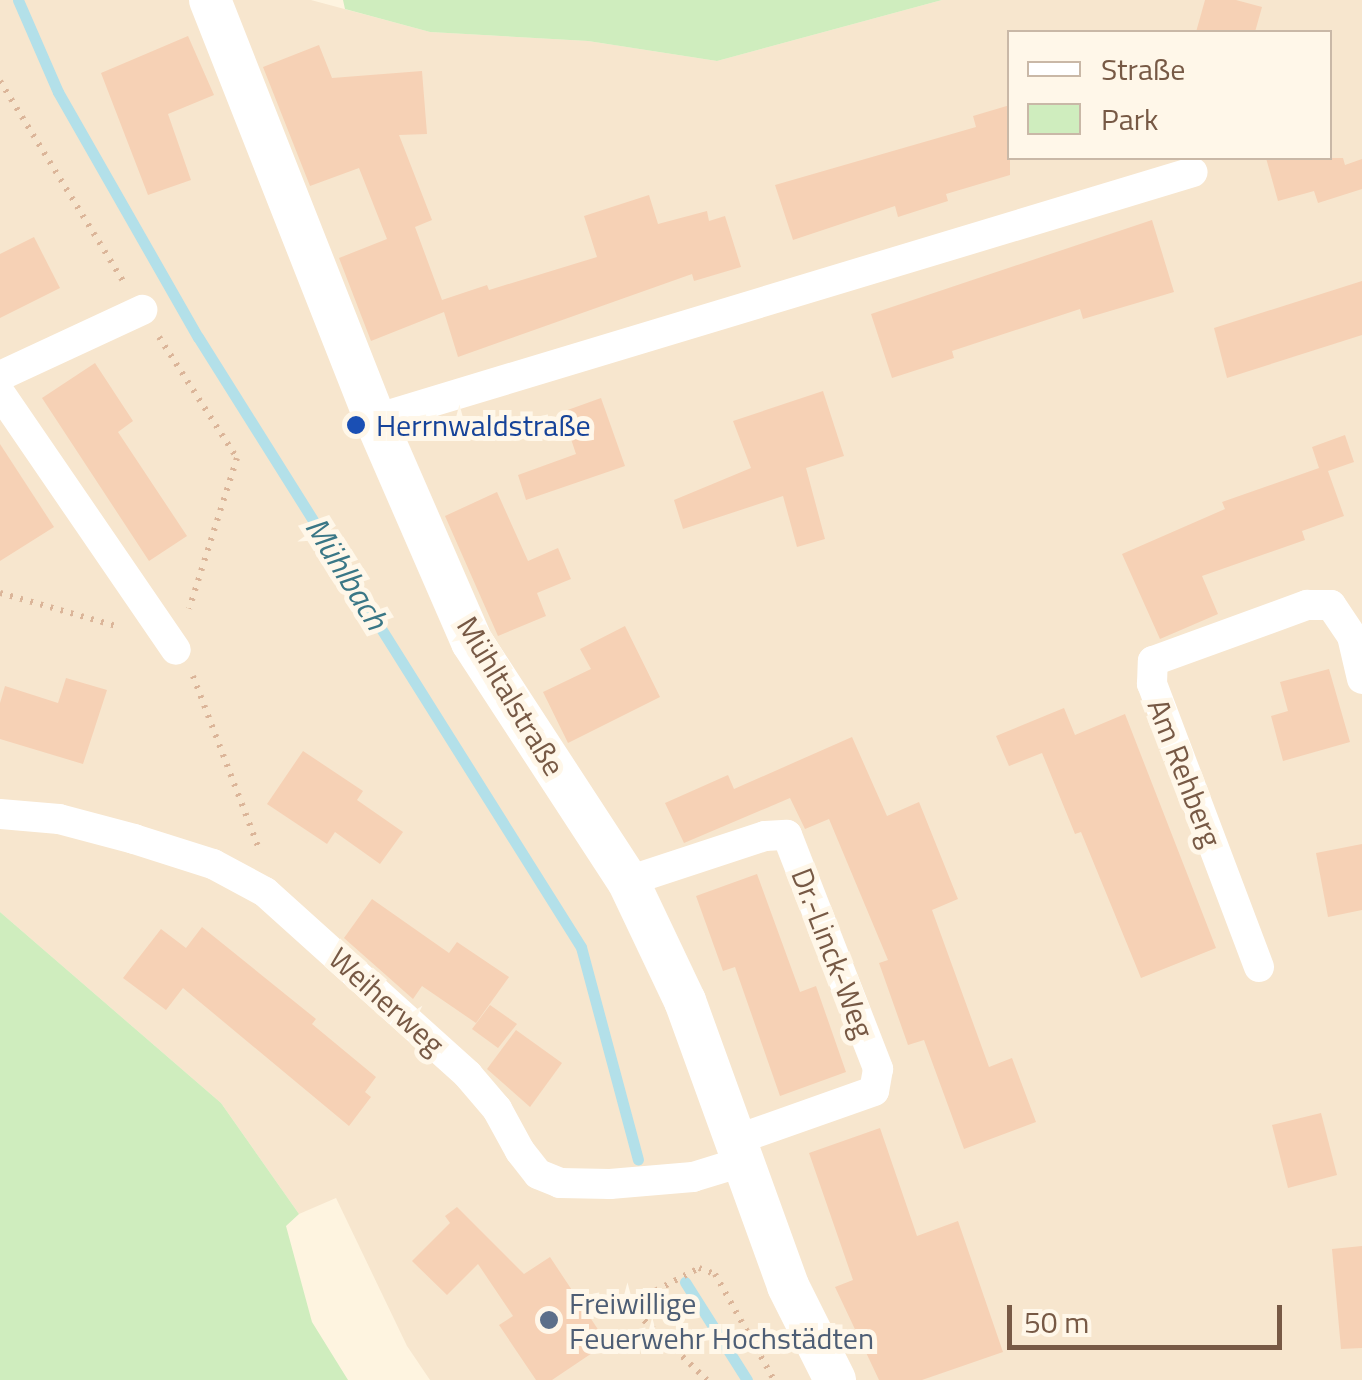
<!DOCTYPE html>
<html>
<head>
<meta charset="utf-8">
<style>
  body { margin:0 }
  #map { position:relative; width:1362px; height:1380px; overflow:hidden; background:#fef4e0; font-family:"Titillium Web",sans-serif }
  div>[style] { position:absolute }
  .residential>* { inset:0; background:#f7e6ce }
  .green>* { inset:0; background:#cfedbe }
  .stream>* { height:11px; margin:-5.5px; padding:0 5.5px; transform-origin:5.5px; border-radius:5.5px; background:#b3e0e9 }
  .building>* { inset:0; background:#f6d1b5 }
  .path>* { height:6px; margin-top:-3px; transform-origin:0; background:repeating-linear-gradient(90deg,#dbb599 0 2.5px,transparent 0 10.5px) }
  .minor>* { height:30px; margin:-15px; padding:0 15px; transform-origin:15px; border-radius:15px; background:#fff }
  .secondary>* { height:42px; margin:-21px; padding:0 21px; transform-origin:21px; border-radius:21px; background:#fff }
  .dots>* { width:28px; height:28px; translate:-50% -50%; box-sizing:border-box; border:5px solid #fff7e9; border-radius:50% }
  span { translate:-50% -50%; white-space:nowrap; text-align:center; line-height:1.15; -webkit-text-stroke:10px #fff7e9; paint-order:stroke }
  .transit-label { font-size:30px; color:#164399 }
  .left { translate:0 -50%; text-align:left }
  .street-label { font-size:30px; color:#775945 }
  .service-label { font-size:30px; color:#4e5e75 }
  .water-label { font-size:32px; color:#3a7786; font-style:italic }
  .legend { position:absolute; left:1007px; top:30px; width:325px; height:130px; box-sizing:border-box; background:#fff7e9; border:2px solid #c9b8a7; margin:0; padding:12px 18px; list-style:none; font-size:30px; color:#775945 }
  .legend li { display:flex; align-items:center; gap:20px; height:50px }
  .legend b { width:50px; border:2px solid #c9b8a7 }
  .scale { position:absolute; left:1007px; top:1305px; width:275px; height:45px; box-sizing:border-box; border:5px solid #775945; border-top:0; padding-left:12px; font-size:30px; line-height:35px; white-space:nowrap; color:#775945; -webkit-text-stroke:8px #fff7e9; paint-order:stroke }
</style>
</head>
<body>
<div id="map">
  <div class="residential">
    <div style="clip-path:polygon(evenodd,0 0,311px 0,430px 32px,588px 41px,717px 61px,942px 0,1362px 0,1362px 1380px,430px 1380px,407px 1346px,336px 1198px,299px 1214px,221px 1103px,0 912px,0 0,1009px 32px,1330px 32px,1330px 158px,1009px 158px,1009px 32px)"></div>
  </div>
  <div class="green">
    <div style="clip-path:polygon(343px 0,942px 0,717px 61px,588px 41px,430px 32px,345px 9px)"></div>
    <div style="clip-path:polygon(0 912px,221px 1103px,299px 1214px,286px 1226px,312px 1322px,348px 1380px,0 1380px)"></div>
  </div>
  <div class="stream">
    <div style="left:18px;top:0;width:100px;rotate:66.5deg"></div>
    <div style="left:58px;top:92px;width:282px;rotate:60.3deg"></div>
    <div style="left:198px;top:337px;width:720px;rotate:57.88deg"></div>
    <div style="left:581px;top:947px;width:220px;rotate:75deg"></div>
    <div style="left:685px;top:1282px;width:116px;rotate:57.7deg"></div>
  </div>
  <div class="building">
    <div style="clip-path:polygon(1205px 0,1236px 0,1262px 7px,1255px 32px,1196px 32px)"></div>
    <div style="clip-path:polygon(188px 36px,214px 95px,168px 114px,191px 180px,148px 195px,101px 73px)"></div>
    <div style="clip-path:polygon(319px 45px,332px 78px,422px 71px,427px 134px,399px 135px,432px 220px,415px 227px,442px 300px,487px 285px,489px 290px,597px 257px,584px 216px,649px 195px,658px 224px,707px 211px,709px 221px,725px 216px,741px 267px,694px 281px,692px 274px,458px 357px,444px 312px,371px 341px,339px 258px,387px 239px,359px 168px,310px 186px,263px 67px)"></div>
    <div style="clip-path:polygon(1010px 105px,1010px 175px,946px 194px,948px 201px,898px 217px,895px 206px,793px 240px,775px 185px,976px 127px,973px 116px)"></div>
    <div style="clip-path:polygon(1266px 158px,1343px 158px,1345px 165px,1362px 159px,1362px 189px,1318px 203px,1314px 191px,1278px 201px)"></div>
    <div style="clip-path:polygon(1152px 220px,1174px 292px,1083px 319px,1080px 309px,952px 351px,954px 358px,892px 378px,871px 314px)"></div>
    <div style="clip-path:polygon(34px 237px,60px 288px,0 318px,0 254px)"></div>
    <div style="clip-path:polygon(1362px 281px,1362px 335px,1227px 378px,1214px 328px)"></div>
    <div style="clip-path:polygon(95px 363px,133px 421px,118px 432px,187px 536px,149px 561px,42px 398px)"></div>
    <div style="clip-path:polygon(823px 391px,844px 456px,806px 468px,825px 539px,797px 547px,783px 496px,683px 529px,674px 500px,751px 468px,733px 421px)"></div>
    <div style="clip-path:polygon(601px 398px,625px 466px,526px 500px,518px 475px,576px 454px,562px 412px)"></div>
    <div style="clip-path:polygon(1345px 435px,1354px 462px,1328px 471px,1344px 516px,1302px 531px,1305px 540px,1202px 576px,1218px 614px,1160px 639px,1122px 554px,1225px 509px,1222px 502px,1319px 468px,1312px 447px)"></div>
    <div style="clip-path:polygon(0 444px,54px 527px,0 561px)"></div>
    <div style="clip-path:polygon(497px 492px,528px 561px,558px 548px,571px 579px,537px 593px,546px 616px,498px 636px,445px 516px)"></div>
    <div style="clip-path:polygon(625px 626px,660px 697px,568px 743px,543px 692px,591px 669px,580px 649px)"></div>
    <div style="clip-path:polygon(1329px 669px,1350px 742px,1283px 761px,1271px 716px,1288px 711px,1280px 682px)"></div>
    <div style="clip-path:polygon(66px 678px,107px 690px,83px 764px,0 739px,0 703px,5px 686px,58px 703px)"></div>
    <div style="clip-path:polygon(1064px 708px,1075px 735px,1125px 714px,1216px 948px,1141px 978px,1081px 832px,1075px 834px,1042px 753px,1009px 766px,996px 736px)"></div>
    <div style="clip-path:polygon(852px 737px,887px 816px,919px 802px,958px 899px,932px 910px,989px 1067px,1012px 1058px,1036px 1122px,964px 1149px,924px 1040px,908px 1045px,879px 963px,888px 960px,829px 819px,805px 829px,790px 798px,684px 843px,665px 803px,728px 775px,734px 789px)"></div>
    <div style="clip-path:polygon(303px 751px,363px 791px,357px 800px,403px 832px,380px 864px,335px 832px,327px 844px,267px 804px)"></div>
    <div style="clip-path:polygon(1362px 844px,1362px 910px,1328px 917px,1316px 853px)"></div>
    <div style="clip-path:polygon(757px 874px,800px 992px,816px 986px,846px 1072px,780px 1096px,735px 967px,723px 971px,696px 896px)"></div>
    <div style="clip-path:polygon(372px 899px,449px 953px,457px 942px,509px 977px,476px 1023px,422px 986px,413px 999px,344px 938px)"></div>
    <div style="clip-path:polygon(202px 927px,316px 1019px,312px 1024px,376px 1077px,365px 1092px,371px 1097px,349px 1126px,183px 988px,166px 1010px,123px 978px,161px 929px,186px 948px)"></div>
    <div style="clip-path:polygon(490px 1005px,517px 1024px,498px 1048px,472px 1029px)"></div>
    <div style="clip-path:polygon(516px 1030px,562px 1063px,530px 1107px,487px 1069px)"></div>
    <div style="clip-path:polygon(1321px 1113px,1337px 1175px,1288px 1188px,1272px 1125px)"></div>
    <div style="clip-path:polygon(880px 1128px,917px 1236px,958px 1221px,1003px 1352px,922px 1380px,879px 1380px,835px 1287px,853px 1280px,809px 1153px)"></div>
    <div style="clip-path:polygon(457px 1207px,524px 1274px,550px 1257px,607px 1343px,552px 1380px,536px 1380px,499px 1325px,513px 1316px,478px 1264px,447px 1295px,412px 1261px,450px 1223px,445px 1216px)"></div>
    <div style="clip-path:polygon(1362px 1246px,1362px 1348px,1341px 1349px,1332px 1249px)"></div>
  </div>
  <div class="path">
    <div style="left:0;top:81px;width:238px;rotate:58.4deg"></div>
    <div style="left:159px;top:337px;width:144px;rotate:57.2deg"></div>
    <div style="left:237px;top:458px;width:158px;rotate:107.6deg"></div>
    <div style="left:0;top:593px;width:124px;rotate:15.9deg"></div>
    <div style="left:193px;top:676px;width:187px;rotate:69.1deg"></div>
    <div style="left:707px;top:1380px;width:109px;rotate:-136.5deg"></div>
    <div style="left:628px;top:1305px;width:80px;rotate:-27.5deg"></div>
    <div style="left:699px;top:1268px;width:17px;rotate:21deg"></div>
    <div style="left:715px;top:1274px;width:121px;rotate:60.9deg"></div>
  </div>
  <div class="minor">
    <div style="left:0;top:376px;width:157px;rotate:-24.9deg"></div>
    <div style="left:0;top:393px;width:311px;rotate:55.6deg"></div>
    <div style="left:375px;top:419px;width:854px;rotate:-16.8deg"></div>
    <div style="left:0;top:814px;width:59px;rotate:4.8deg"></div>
    <div style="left:59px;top:819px;width:78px;rotate:14.9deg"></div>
    <div style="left:134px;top:839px;width:83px;rotate:17.6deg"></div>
    <div style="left:213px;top:864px;width:59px;rotate:28.3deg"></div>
    <div style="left:265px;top:892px;width:273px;rotate:42deg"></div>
    <div style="left:468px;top:1075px;width:45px;rotate:49.5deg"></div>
    <div style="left:497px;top:1109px;width:48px;rotate:61.3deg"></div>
    <div style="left:520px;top:1151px;width:29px;rotate:52deg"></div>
    <div style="left:538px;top:1174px;width:24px;rotate:22deg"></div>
    <div style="left:560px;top:1183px;width:50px;rotate:1.1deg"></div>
    <div style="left:610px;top:1184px;width:83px;rotate:-4.8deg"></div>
    <div style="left:693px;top:1177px;width:54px;rotate:-17.1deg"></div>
    <div style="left:628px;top:881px;width:144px;rotate:-18.2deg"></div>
    <div style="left:765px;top:836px;width:22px;rotate:-3deg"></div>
    <div style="left:787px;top:835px;width:251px;rotate:68.7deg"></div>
    <div style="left:878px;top:1069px;width:22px;rotate:100deg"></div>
    <div style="left:874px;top:1091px;width:146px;rotate:160.5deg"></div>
    <div style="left:1259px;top:967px;width:303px;rotate:-110.7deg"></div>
    <div style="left:1152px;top:684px;width:23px;rotate:-88deg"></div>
    <div style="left:1153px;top:661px;width:164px;rotate:-20deg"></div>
    <div style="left:1307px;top:605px;width:24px"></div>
    <div style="left:1331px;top:605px;width:37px;rotate:56deg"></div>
    <div style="left:1352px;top:636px;width:44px;rotate:76.9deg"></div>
  </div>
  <div class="secondary">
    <div style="left:210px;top:0;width:450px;rotate:68.5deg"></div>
    <div style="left:375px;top:419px;width:243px;rotate:66.5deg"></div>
    <div style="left:472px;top:642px;width:285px;rotate:56.9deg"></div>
    <div style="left:628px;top:881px;width:133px;rotate:64.6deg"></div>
    <div style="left:685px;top:1001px;width:303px;rotate:70.1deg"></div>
    <div style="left:788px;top:1286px;width:105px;rotate:63.4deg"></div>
  </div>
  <div class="dots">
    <div style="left:356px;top:425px;background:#1a4fb4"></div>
    <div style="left:549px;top:1320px;background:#5c6f8a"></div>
  </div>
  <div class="transit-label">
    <span class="left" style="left:376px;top:425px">Herrnwaldstraße</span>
  </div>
  <div class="street-label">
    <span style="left:511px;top:696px;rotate:59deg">Mühltalstraße</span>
    <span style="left:1185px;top:773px;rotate:69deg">Am Rehberg</span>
    <span style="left:833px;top:953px;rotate:69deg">Dr.-Linck-Weg</span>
    <span style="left:387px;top:1001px;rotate:42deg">Weiherweg</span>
  </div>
  <div class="service-label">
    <span class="left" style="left:569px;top:1320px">Freiwillige<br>Feuerwehr Hochstädten</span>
  </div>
  <div class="water-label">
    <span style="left:347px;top:573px;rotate:58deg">Mühlbach</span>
  </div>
  <ul class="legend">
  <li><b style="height:12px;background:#fff"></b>Straße</li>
  <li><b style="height:28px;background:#cfedbe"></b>Park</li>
  </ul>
  <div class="scale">50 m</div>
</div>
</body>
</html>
